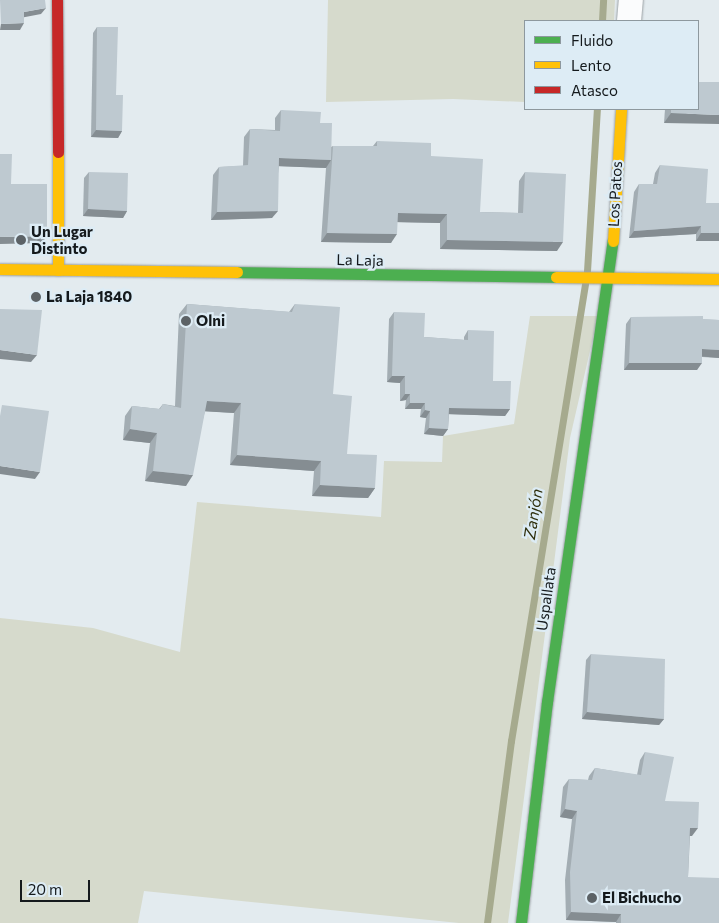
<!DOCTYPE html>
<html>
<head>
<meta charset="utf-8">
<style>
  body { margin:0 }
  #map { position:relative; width:719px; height:923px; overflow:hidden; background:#e3ebef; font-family:Commissioner,sans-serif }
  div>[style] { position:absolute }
  .green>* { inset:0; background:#d6dacc }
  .stream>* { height:7px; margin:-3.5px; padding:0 3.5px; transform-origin:3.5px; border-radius:3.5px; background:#a6aa8e }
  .roads { filter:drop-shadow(0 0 1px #9ba1a4) drop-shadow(0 0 1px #9ba1a4) }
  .street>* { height:24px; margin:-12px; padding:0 12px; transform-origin:12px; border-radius:12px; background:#fbfcfd }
  .fast>* { height:11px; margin:-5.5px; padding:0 5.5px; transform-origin:5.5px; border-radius:5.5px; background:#4caf50 }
  .slow>* { height:11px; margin:-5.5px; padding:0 5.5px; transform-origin:5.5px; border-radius:5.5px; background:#ffc107 }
  .jam>* { height:11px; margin:-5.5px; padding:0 5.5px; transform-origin:5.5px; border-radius:5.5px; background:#c62828 }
  .wall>* { inset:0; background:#a3adb3 }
  .shaded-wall>* { inset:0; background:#858d92 }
  .building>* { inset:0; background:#bec9d0 }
  .dots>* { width:14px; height:14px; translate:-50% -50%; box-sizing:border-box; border:2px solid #ddecf5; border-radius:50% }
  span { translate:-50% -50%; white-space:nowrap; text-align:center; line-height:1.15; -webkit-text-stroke:4.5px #ddecf5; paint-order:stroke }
  .street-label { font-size:15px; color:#14191c }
  .poi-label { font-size:15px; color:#14191c; font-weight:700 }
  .left { translate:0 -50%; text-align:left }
  .water-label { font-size:16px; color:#2f2f0c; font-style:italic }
  .legend { position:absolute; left:524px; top:20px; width:175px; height:90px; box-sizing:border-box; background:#ddecf5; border:1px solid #8d989e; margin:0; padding:6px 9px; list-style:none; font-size:15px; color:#14191c }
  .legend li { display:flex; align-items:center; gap:10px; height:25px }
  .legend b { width:25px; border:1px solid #8d989e }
  .scale { position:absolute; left:20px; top:880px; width:70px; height:22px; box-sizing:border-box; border:2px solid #14191c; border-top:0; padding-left:6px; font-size:15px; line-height:18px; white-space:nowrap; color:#14191c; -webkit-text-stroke:4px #ddecf5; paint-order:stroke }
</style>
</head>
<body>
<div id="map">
  <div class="green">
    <div style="clip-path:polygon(328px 0,615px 0,614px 21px,525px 21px,525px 102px,453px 99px,326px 102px)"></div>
    <div style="clip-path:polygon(530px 316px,598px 316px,570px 438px,508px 923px,459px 923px,144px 891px,138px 923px,0 923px,0 618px,93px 628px,180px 652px,197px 502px,381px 517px,384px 461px,442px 462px,443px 436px,514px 424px)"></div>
  </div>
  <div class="stream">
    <div style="left:602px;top:21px;width:21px;rotate:-87deg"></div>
    <div style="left:587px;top:271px;width:162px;rotate:-86.5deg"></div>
    <div style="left:487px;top:923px;width:184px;rotate:-82.5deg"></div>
    <div style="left:511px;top:741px;width:463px;rotate:-80.8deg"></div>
  </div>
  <div class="roads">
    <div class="street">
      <div style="left:629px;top:21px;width:21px;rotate:-85deg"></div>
    </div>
    <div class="fast">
      <div style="left:237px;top:272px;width:319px;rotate:0.9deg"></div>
      <div style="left:521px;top:923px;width:223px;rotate:-83.3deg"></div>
      <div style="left:547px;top:702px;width:466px;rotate:-81.9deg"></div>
    </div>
    <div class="slow">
      <div style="left:58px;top:152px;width:118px;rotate:90deg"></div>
      <div style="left:613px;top:241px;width:132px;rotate:-86.5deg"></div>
      <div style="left:0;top:269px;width:237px;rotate:0.7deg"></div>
      <div style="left:556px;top:277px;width:163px;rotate:0.7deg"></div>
    </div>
    <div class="jam">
      <div style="left:57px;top:0;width:152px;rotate:89.6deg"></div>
    </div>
  </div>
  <div class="wall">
    <div style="clip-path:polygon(97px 27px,116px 95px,122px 131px,118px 138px,91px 137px,93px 33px)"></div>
    <div style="clip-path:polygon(665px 109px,698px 109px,664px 123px)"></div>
    <div style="clip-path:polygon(281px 110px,320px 123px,331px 147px,333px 146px,373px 146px,377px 141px,431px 156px,480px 212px,518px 213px,519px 181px,525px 172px,557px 251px,440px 249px,440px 223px,397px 222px,391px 243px,321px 242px,326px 168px,279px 166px,272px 218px,211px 220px,213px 175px,219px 167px,243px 166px,244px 137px,250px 129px,275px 130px,275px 118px)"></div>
    <div style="clip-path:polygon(660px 165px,706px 203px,719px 203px,719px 241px,696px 241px,696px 234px,629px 238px,634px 192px,639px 184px,653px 184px,655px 173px)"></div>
    <div style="clip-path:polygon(89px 172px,127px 211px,123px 218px,83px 216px,84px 178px)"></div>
    <div style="clip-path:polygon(187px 304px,289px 312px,295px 304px,333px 394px,347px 454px,375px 488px,368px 498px,312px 496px,314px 471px,230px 465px,234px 413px,205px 411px,186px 486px,145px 481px,150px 443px,123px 440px,125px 416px,132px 406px,159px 409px,163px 404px,175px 406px,179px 314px)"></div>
    <div style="clip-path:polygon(394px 312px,424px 337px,464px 340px,464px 337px,468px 330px,493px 381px,510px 409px,505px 416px,449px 414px,448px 429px,443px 436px,424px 434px,426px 418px,420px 417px,421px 409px,405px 409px,406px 400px,400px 401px,400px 383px,387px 382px,389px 319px)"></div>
    <div style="clip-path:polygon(631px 317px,719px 320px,719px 358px,702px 357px,697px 370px,624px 370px,626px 324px)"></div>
    <div style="clip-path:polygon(591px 654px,664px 719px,659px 725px,582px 719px,586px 660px)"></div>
    <div style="clip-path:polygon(645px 752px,665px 801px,692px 836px,690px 836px,688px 877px,719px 923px,616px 923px,616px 922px,566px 920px,565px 880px,572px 819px,560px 817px,563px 787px,569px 779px,588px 780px,589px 776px,595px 768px,637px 775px,640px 760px)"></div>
  </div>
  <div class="shaded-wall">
    <div style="clip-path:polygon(46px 8px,41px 14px,20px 18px,24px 12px)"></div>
    <div style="clip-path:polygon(24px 23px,20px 30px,0 30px,1px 24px)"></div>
    <div style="clip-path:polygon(671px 113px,719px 115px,719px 124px,664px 123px)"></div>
    <div style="clip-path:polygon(96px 130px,122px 131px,118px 138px,91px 137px)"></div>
    <div style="clip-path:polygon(279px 158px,331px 160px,326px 168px,274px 166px)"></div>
    <div style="clip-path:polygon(88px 209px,127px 211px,123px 218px,83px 216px)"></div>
    <div style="clip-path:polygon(278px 211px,272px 218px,211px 220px,217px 212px)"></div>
    <div style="clip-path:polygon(398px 213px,447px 214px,440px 223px,391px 222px)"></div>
    <div style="clip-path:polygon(701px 226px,696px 234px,629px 238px,634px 231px)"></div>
    <div style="clip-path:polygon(327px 233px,397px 234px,391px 243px,321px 242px)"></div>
    <div style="clip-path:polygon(701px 233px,719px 233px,719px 241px,696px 241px)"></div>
    <div style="clip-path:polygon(47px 236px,42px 243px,0 244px,0 237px)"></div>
    <div style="clip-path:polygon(447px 240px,563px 242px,557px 251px,440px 249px)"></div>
    <div style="clip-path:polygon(702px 349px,719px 350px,719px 358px,697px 356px)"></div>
    <div style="clip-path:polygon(0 350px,37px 355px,31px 362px,0 359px)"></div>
    <div style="clip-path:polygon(629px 363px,702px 363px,697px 370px,624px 370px)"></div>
    <div style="clip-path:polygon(392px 376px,405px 376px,400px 383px,387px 382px)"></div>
    <div style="clip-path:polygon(405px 394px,410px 394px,406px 400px,400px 401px)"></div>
    <div style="clip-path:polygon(207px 401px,241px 403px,234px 413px,199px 411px)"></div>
    <div style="clip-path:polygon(410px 403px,425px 403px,421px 409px,405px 409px)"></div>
    <div style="clip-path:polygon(449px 408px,510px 409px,505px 416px,444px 414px)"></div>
    <div style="clip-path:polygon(425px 410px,430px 411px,426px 418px,420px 417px)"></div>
    <div style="clip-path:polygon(429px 428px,448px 429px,443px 436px,424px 434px)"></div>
    <div style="clip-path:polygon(130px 429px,157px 433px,150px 443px,123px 440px)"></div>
    <div style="clip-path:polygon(237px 455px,321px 461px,314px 471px,230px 465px)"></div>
    <div style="clip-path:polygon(0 466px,40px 472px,35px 479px,0 474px)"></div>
    <div style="clip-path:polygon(153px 471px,193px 475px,186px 486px,145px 481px)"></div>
    <div style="clip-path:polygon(320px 485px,375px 488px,368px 498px,312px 496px)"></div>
    <div style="clip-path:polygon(587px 712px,664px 719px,659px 725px,582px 719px)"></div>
    <div style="clip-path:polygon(565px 809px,577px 811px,572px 819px,560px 817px)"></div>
    <div style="clip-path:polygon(690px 828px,698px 828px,692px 836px,685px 836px)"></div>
    <div style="clip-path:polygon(571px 912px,621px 914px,616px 922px,566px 920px)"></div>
  </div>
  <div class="building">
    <div style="clip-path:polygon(0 0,45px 0,46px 8px,24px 12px,24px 23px,1px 24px)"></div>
    <div style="clip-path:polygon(97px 27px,118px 27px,116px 95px,123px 95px,122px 131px,96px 130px)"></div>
    <div style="clip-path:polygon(698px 82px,719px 82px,719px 115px,671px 113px,671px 109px,698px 109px)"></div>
    <div style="clip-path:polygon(281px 110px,321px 112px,320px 123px,332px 123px,331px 160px,279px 158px,278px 211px,217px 212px,219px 167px,248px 165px,250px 129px,280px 131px)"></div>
    <div style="clip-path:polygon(377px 141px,431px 143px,431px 156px,483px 159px,480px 212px,523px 213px,525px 172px,566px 174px,563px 242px,447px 240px,447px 214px,398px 213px,397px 234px,327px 233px,333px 146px,377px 146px)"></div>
    <div style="clip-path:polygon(0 154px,12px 154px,11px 184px,47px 184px,47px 236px,0 237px)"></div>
    <div style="clip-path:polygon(660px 165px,708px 169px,706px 203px,719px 203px,719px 233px,701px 233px,701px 226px,634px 231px,639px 184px,657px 184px)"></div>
    <div style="clip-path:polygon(89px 172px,128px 173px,127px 211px,88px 209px)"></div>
    <div style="clip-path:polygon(187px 304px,292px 312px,295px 304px,340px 307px,333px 394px,352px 396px,347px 454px,377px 455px,375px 488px,320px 485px,321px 461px,237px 455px,241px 403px,207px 401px,193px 475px,153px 471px,157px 433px,130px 429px,132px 406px,160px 409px,163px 404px,181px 408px)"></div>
    <div style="clip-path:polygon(0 309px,42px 310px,37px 355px,0 350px)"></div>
    <div style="clip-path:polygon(394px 312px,425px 313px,424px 337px,468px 340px,468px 330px,494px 331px,493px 381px,511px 381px,510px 409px,449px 408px,448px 429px,429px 428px,430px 411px,425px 410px,425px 403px,410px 403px,410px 394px,405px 394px,405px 376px,392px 376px)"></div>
    <div style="clip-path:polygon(703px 316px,703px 319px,719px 320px,719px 350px,702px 349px,702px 363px,629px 363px,631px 317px)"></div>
    <div style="clip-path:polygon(2px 405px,49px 411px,40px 472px,0 466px,0 416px)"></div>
    <div style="clip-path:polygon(591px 654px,665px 659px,664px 719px,587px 712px)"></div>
    <div style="clip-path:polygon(645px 752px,674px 757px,665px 801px,699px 802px,698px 828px,690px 828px,688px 877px,719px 878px,719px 923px,621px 923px,621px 914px,571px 912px,570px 872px,577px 811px,565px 809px,569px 779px,592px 780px,595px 768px,641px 775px)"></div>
  </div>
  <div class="dots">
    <div style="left:21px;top:240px;background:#5c6266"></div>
    <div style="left:36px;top:297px;background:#5c6266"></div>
    <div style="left:186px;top:321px;background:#5c6266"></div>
    <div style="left:592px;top:898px;background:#5c6266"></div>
  </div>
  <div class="street-label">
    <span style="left:615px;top:194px;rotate:-87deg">Los Patos</span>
    <span style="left:360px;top:260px;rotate:1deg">La Laja</span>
    <span style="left:546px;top:599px;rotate:-82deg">Uspallata</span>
  </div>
  <div class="poi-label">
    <span class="left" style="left:31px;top:240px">Un Lugar<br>Distinto</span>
    <span class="left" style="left:46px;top:297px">La Laja 1840</span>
    <span class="left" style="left:196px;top:321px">Olni</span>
    <span class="left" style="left:602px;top:898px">El Bichucho</span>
  </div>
  <div class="water-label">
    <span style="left:533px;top:514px;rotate:-81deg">Zanjón</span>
  </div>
  <ul class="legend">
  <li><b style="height:6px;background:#4caf50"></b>Fluido</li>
  <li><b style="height:6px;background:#ffc107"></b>Lento</li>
  <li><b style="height:6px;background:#c62828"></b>Atasco</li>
  </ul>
  <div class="scale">20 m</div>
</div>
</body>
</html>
